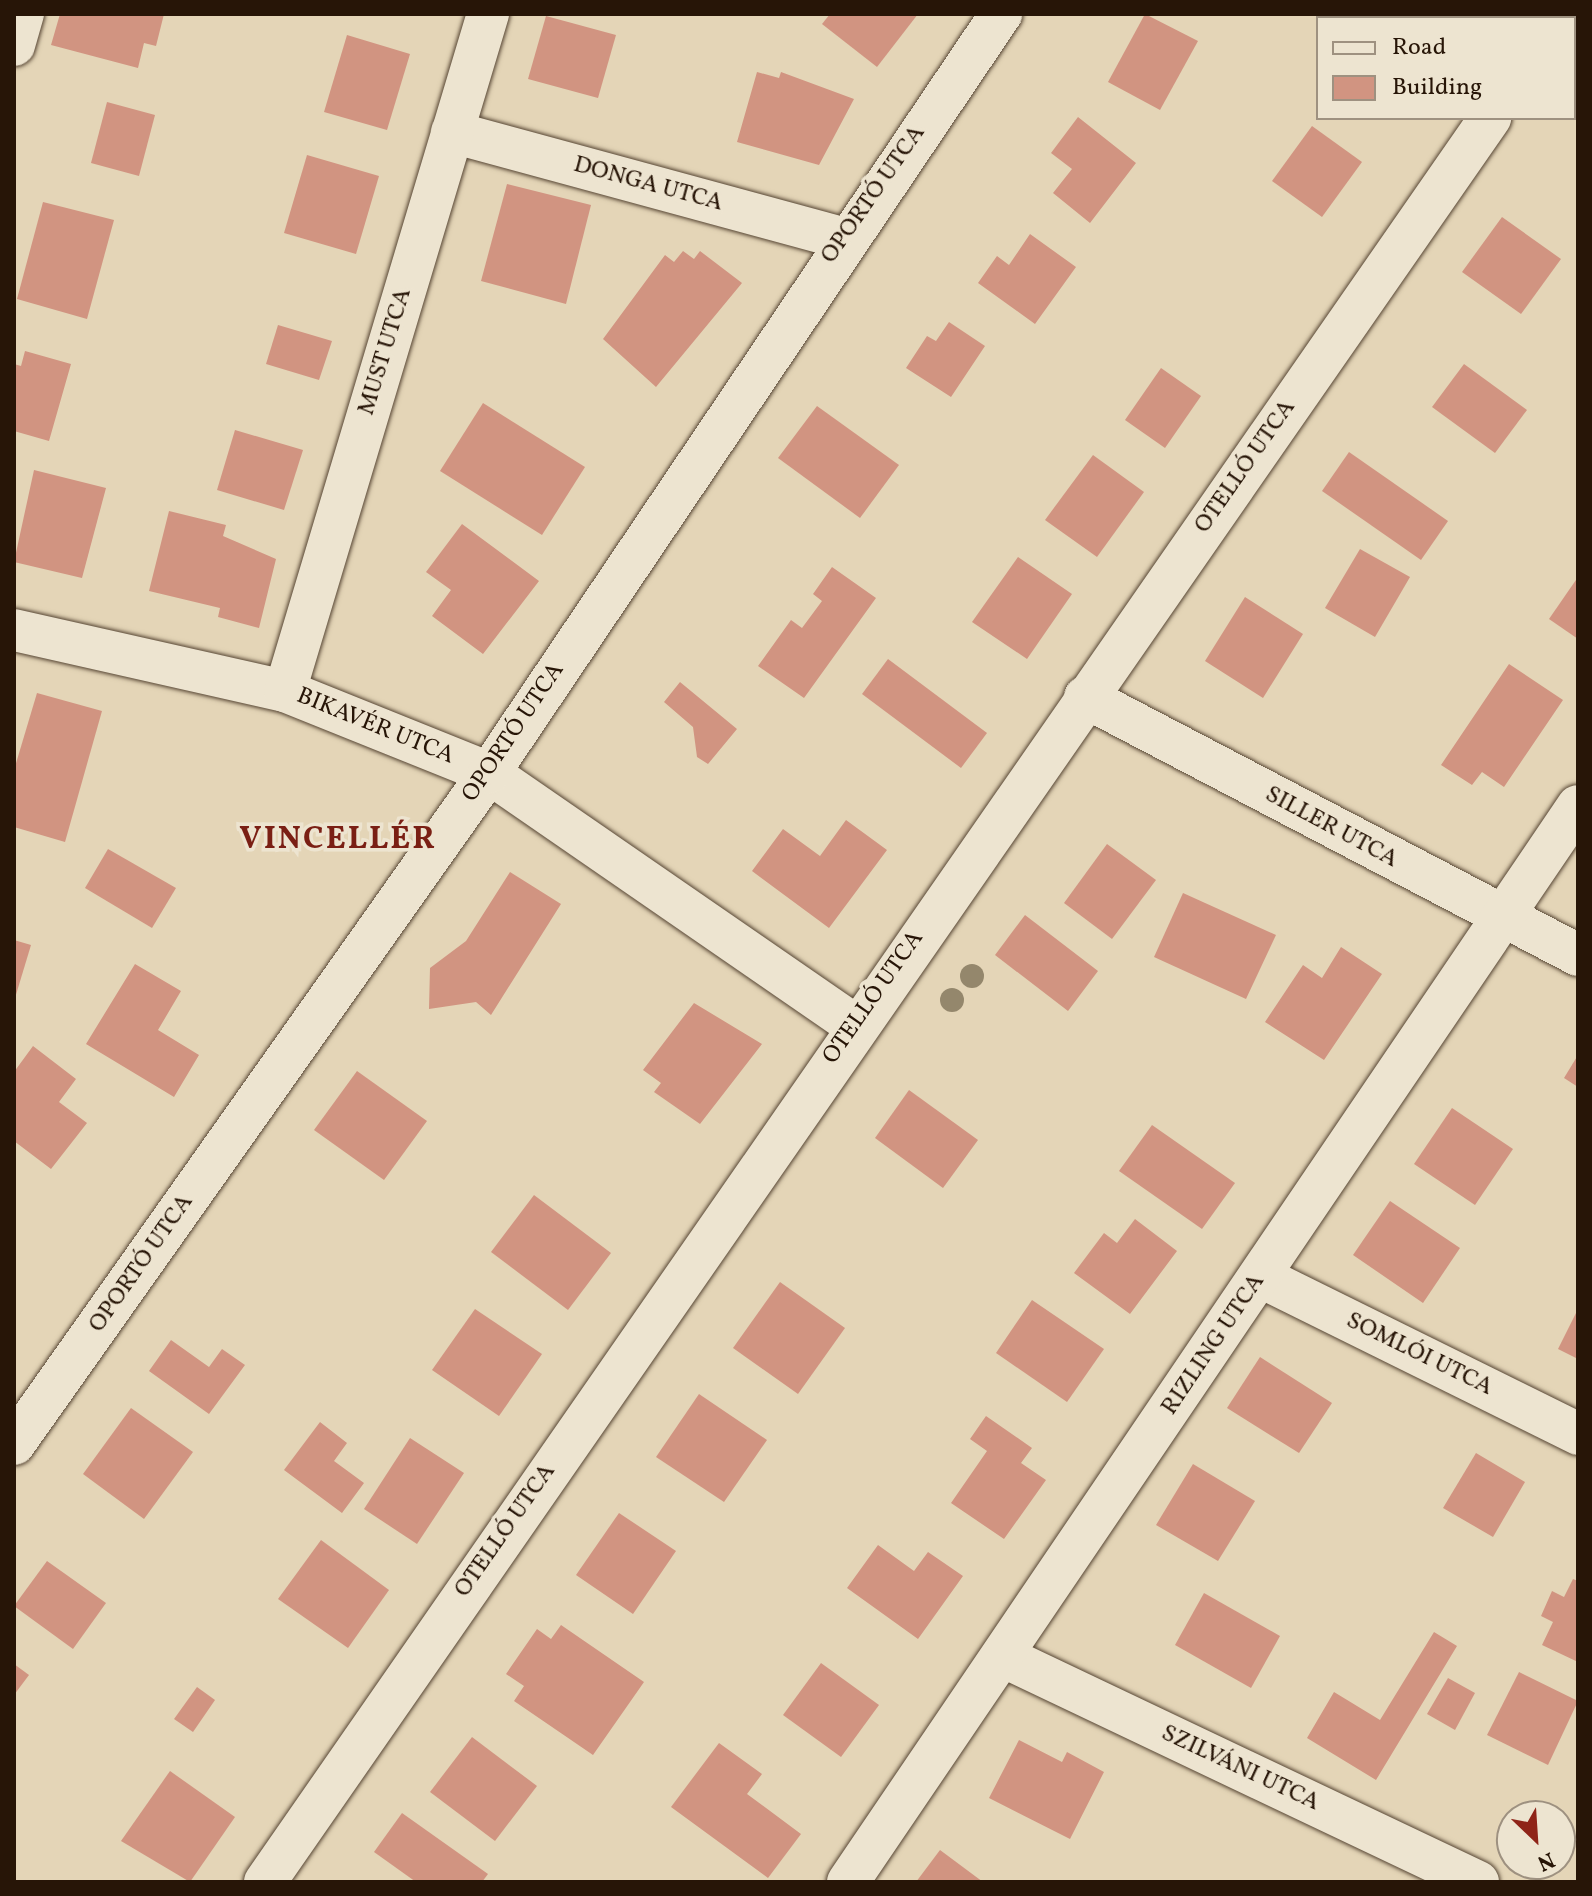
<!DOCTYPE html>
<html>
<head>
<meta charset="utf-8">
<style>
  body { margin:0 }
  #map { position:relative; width:1592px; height:1896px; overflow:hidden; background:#e4d5b7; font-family:Vollkorn,serif }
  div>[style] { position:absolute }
  .building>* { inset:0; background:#d19481 }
  .roads { filter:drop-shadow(0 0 2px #564533) drop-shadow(0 0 2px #564533) }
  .street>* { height:42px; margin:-21px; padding:0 21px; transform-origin:21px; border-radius:21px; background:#ede4d0 }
  .trees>* { width:24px; height:24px; margin:-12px; border-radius:50%; background:#94876c }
  span { translate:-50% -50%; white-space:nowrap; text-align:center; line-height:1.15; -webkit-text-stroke:7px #ede4d0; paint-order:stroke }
  .street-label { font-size:24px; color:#271507 }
  .district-label { font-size:32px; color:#7a1f14; font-weight:700; letter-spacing:2px }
  .frame { position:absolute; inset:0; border:16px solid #271507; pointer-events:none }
  .legend { position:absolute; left:1316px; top:16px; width:260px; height:104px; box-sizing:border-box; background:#ede4d0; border:2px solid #9e9180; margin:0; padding:10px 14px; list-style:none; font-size:24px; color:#271507 }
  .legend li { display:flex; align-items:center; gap:16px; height:40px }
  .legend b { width:40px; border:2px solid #9e9180 }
  .north { position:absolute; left:1496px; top:1800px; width:80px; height:80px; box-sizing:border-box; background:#ede4d0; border:2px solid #9e9180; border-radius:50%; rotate:155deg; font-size:22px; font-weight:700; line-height:32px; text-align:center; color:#271507 }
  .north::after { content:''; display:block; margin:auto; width:28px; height:36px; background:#8f2418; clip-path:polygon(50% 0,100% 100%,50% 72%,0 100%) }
</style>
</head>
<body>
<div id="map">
  <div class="building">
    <div style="clip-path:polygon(60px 14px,164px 14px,156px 46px,144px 43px,138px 68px,51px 45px)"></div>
    <div style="clip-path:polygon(830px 14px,918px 14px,877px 67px,822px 24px)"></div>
    <div style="clip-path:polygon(1145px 14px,1198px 41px,1160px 110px,1108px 82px)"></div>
    <div style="clip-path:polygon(1445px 14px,1471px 14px,1468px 18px)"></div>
    <div style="clip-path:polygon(546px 16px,616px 35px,598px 98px,528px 79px)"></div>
    <div style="clip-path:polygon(347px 35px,410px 54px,387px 130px,324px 112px)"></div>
    <div style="clip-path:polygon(757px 72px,779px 78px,781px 72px,854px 99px,819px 165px,737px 142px)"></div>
    <div style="clip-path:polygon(107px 102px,155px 115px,139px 176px,91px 163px)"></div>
    <div style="clip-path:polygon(1078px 117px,1136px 163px,1090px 223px,1053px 193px,1072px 169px,1051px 153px)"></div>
    <div style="clip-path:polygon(1312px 126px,1362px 162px,1322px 217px,1272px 181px)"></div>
    <div style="clip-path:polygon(307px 155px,379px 176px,356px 254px,284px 233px)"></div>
    <div style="clip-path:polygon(507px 184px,591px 205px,566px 304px,481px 281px)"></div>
    <div style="clip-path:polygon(43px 202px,114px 220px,87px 319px,17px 299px)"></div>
    <div style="clip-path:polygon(1502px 217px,1561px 259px,1521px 314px,1462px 272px)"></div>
    <div style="clip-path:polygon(1030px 234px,1076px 267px,1035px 324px,978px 283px,997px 256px,1009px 265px)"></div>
    <div style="clip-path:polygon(683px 251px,694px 259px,700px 251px,742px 283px,656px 387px,603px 339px,665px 255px,674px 262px)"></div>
    <div style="clip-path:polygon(949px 322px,985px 346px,951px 397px,906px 368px,927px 336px,936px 341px)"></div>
    <div style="clip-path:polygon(278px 325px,332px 341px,319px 380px,266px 364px)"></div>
    <div style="clip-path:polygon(25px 351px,71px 364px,49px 441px,14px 431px,14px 364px,21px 366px)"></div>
    <div style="clip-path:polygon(1464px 364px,1527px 410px,1495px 453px,1432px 407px)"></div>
    <div style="clip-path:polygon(1161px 368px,1201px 396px,1165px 448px,1125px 420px)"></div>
    <div style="clip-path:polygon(483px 403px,585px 467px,542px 535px,440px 471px)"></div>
    <div style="clip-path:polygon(817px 406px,899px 465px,860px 518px,778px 458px)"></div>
    <div style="clip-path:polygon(235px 430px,303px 450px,284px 510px,217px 490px)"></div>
    <div style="clip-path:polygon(1349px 452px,1448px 521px,1421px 560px,1322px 491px)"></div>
    <div style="clip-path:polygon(1093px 455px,1144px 492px,1097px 557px,1045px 520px)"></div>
    <div style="clip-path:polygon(34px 470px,106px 488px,82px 578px,14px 562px)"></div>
    <div style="clip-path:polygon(169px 511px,226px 525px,223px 536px,276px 559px,259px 628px,218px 617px,220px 608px,149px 591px)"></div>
    <div style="clip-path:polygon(462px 524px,539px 581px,483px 654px,432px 616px,451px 590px,426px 572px)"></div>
    <div style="clip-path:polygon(1360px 549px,1410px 577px,1375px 637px,1325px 608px)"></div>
    <div style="clip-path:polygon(1018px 557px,1072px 594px,1027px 659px,972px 622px)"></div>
    <div style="clip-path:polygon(832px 567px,876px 598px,804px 698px,758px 666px,791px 620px,802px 628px,822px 601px,813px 594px)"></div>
    <div style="clip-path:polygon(1578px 577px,1578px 639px,1549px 619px)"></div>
    <div style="clip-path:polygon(1245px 597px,1303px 634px,1263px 698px,1205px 661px)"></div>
    <div style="clip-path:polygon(888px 659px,987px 733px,961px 768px,862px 694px)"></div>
    <div style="clip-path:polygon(1509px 664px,1563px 700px,1504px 787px,1482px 772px,1472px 785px,1441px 765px)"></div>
    <div style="clip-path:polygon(680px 682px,737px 729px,708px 764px,697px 757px,693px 727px,664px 702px)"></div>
    <div style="clip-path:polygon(37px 693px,102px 711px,65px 842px,14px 827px,14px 770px)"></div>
    <div style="clip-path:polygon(846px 820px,887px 850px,829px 928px,752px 871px,783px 829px,820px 856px)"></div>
    <div style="clip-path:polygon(1107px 844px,1156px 880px,1112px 939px,1064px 903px)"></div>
    <div style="clip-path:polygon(108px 849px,176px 888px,152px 928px,85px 888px)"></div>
    <div style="clip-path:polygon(510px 872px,561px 904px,491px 1015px,476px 1002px,429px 1009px,430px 968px,466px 941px)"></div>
    <div style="clip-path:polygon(1183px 893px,1276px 935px,1246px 999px,1154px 957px)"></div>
    <div style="clip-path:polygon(1025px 915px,1098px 971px,1068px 1011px,995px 955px)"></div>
    <div style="clip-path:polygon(14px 940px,31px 945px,15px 998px,14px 998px)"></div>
    <div style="clip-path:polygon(1341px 947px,1382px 974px,1324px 1060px,1265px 1022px,1303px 965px,1322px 978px)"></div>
    <div style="clip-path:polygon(135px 964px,181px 991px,158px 1030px,199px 1055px,174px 1097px,86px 1044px)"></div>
    <div style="clip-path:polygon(694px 1003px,762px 1044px,700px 1124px,654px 1092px,661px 1083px,643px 1070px)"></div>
    <div style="clip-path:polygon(33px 1046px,76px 1079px,59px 1102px,87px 1123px,51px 1169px,14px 1141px,14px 1072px)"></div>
    <div style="clip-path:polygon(1578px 1055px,1578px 1087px,1564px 1078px)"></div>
    <div style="clip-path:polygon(357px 1071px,427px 1121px,384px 1180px,314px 1130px)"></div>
    <div style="clip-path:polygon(909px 1090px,978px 1140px,943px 1188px,875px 1138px)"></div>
    <div style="clip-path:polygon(1452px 1108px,1513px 1149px,1475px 1205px,1414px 1164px)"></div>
    <div style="clip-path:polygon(1152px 1125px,1235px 1183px,1202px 1229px,1119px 1171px)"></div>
    <div style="clip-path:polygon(534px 1195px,611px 1253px,568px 1310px,491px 1252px)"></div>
    <div style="clip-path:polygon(1390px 1201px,1460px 1248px,1423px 1303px,1353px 1255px)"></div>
    <div style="clip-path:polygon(1135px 1219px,1177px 1251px,1130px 1314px,1074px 1273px,1104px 1233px,1117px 1243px)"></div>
    <div style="clip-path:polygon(780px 1282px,845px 1328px,798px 1394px,733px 1348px)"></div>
    <div style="clip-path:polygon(1032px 1300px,1104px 1349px,1067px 1402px,996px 1353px)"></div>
    <div style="clip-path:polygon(475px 1309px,542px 1354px,499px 1416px,432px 1370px)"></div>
    <div style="clip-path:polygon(1578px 1309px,1578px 1359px,1558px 1349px)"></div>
    <div style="clip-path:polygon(171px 1340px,209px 1367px,222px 1349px,245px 1365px,209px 1414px,149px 1371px)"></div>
    <div style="clip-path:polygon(1260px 1357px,1332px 1403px,1299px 1453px,1227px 1408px)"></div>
    <div style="clip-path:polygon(699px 1394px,767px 1440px,724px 1502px,656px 1457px)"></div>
    <div style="clip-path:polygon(131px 1408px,193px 1452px,144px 1519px,83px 1474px)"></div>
    <div style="clip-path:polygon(986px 1416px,1032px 1448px,1021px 1463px,1046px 1480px,1004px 1539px,951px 1503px,987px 1451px,970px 1439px)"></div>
    <div style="clip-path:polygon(320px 1422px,347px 1443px,334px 1461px,364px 1483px,342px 1513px,284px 1470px)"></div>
    <div style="clip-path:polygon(410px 1438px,464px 1473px,417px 1544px,364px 1509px)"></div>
    <div style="clip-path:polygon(1476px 1453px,1525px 1482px,1493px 1537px,1443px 1508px)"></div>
    <div style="clip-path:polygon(1193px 1464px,1255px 1501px,1218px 1561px,1156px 1525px)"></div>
    <div style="clip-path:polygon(619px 1513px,676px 1551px,633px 1614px,576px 1575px)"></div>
    <div style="clip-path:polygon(321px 1540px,389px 1590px,348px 1648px,278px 1599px)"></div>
    <div style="clip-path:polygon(878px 1545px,914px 1571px,928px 1552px,963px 1576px,918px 1639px,847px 1588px)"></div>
    <div style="clip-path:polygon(47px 1561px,106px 1603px,73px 1649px,14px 1606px)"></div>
    <div style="clip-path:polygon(1573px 1579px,1578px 1581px,1578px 1662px,1542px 1645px,1553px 1622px,1541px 1616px,1552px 1591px,1564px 1597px)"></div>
    <div style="clip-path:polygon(1204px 1593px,1280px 1636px,1251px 1688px,1175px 1645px)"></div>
    <div style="clip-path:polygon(561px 1625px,644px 1682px,593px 1755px,514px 1701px,524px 1686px,506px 1674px,537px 1629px,551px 1639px)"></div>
    <div style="clip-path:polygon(1434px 1632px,1457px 1646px,1376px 1780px,1307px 1738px,1334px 1692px,1380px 1720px)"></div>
    <div style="clip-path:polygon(821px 1663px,879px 1705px,841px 1757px,783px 1715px)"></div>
    <div style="clip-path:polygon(14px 1664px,29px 1675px,14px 1695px)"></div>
    <div style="clip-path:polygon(1519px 1672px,1578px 1701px,1548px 1765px,1487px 1735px)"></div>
    <div style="clip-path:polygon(1448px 1678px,1475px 1693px,1455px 1730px,1427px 1714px)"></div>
    <div style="clip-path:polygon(197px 1687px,215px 1700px,193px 1732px,174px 1719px)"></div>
    <div style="clip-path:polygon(472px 1737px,537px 1786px,495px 1841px,430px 1792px)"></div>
    <div style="clip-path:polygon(1019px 1740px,1062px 1762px,1067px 1752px,1104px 1772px,1070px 1839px,989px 1798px)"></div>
    <div style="clip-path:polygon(719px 1743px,762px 1774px,747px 1794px,801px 1834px,768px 1878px,671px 1807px)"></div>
    <div style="clip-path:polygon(170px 1771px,235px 1817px,190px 1882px,121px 1841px)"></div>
    <div style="clip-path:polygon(402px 1813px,488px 1874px,482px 1882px,416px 1882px,374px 1852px)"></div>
    <div style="clip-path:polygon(940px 1850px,983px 1882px,916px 1882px)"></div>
  </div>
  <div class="roads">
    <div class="street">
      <div style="left:1559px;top:18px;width:5px;rotate:-53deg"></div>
      <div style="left:14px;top:45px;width:32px;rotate:-74deg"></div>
      <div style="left:452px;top:132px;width:405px;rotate:15.2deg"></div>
      <div style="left:14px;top:630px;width:278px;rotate:12.7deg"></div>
      <div style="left:285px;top:691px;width:220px;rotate:21.9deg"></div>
      <div style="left:489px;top:773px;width:444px;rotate:34.6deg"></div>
      <div style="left:285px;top:691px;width:707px;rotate:-73.31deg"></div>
      <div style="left:1085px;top:697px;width:556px;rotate:27.62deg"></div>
      <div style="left:1261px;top:1277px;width:354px;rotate:26.3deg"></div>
      <div style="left:14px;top:1444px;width:822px;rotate:-54.71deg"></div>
      <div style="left:489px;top:773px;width:916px;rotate:-56deg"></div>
      <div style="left:1002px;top:1656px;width:527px;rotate:25.4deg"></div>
      <div style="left:265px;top:1882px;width:2148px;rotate:-55.22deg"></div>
      <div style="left:848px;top:1882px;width:1300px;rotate:-55.85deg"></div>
    </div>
  </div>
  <div class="trees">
    <div style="left:972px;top:976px"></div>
    <div style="left:952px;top:1000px"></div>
  </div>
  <div class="street-label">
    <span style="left:648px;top:185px;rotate:15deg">DONGA UTCA</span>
    <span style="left:874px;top:195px;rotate:-55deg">OPORTÓ UTCA</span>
    <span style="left:386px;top:352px;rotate:-73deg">MUST UTCA</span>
    <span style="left:1246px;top:467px;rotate:-55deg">OTELLÓ UTCA</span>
    <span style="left:375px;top:727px;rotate:22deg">BIKAVÉR UTCA</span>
    <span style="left:514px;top:733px;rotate:-56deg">OPORTÓ UTCA</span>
    <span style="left:1331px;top:828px;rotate:28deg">SILLER UTCA</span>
    <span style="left:874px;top:998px;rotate:-55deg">OTELLÓ UTCA</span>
    <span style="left:142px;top:1264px;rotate:-55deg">OPORTÓ UTCA</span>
    <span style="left:1214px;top:1345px;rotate:-56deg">RIZLING UTCA</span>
    <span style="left:1419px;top:1355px;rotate:26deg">SOMLÓI UTCA</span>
    <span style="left:506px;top:1531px;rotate:-55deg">OTELLÓ UTCA</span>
    <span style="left:1240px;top:1769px;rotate:25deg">SZILVÁNI UTCA</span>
  </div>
  <div class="district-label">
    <span style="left:338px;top:840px">VINCELLÉR</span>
  </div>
  <div class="frame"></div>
  <ul class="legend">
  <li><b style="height:10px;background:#ede4d0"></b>Road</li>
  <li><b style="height:22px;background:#d19481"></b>Building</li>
  </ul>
  <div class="north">N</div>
</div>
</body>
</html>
